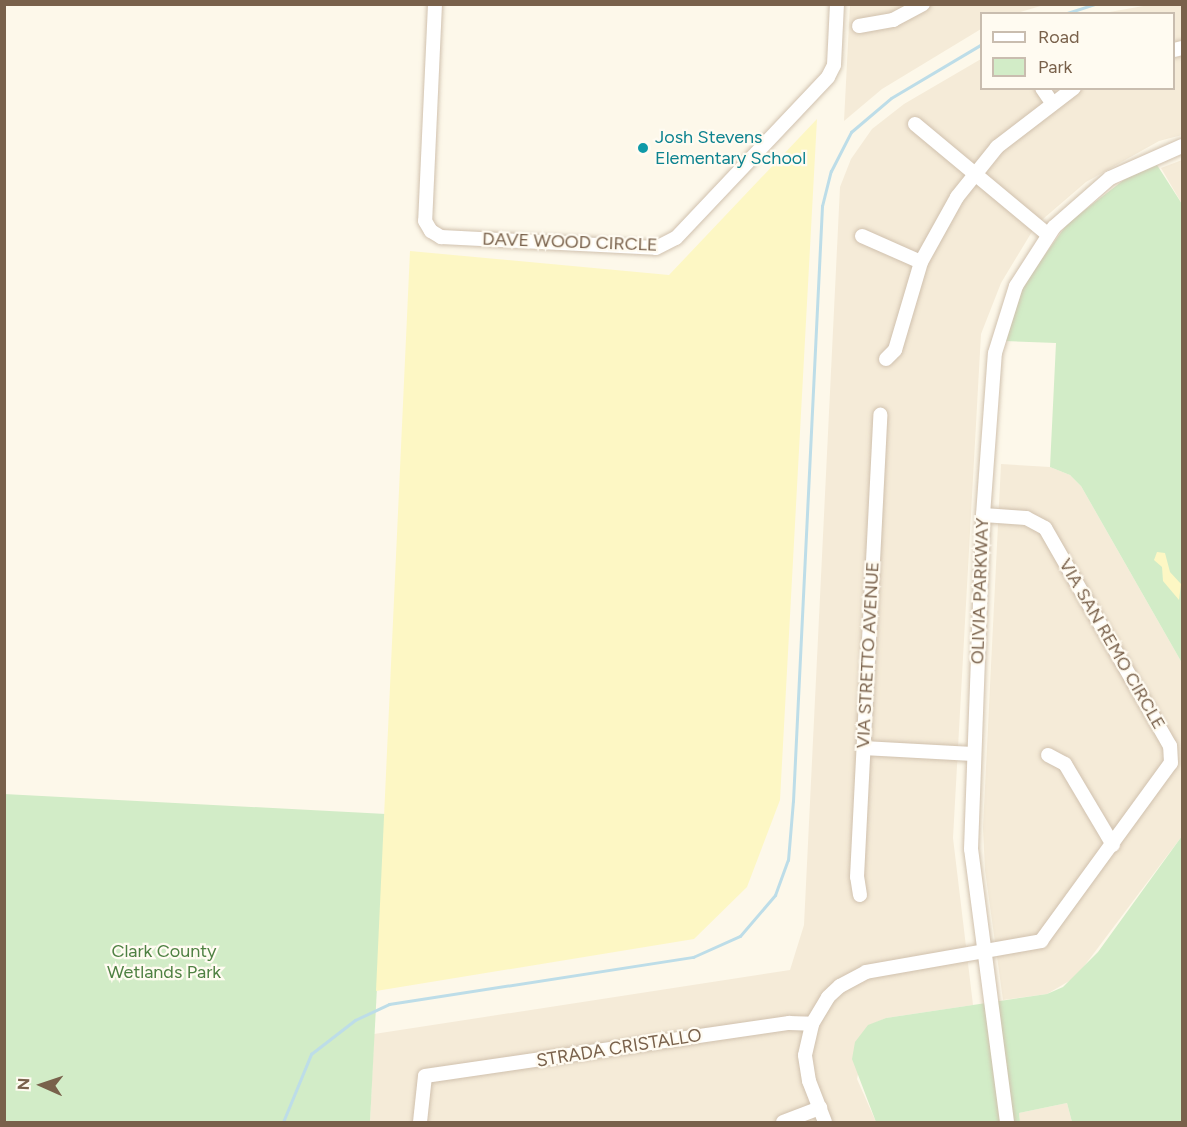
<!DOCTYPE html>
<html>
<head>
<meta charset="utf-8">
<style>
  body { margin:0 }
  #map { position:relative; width:1187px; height:1127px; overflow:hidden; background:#fdf8ea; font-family:Figtree,sans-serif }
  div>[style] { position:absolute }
  .residential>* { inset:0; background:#f5ebd8 }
  .green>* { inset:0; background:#d2ecc7 }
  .sand>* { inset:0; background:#fdf7c4 }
  .stream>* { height:3px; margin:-1.5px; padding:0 1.5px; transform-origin:1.5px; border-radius:1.5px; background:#bddde8 }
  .roads { filter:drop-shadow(0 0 2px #d0c1ae) drop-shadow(0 0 2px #d0c1ae) }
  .minor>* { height:14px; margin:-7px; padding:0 7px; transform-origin:7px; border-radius:7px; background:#fff }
  .dots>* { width:16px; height:16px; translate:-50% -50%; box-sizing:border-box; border:3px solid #fffbf1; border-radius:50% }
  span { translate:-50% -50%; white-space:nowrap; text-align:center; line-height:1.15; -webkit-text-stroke:4.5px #fffbf1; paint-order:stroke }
  .culture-label { font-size:18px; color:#0d838f }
  .left { translate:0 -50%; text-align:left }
  .street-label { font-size:18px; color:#79614b }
  .park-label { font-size:18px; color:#4e8042 }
  .frame { position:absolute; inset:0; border:6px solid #79614b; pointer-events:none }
  .legend { position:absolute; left:980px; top:12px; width:195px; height:78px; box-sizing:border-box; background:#fffbf1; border:2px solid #c9bdaf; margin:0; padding:8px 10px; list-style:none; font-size:18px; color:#79614b }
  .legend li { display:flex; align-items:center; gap:12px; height:30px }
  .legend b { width:30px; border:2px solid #c9bdaf }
  .north { position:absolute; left:12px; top:1055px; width:60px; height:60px; -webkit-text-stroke:4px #fffbf1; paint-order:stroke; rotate:273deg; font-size:16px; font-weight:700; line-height:24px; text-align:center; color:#79614b }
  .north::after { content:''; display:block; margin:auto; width:21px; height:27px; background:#79614b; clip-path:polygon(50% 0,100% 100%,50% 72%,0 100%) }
</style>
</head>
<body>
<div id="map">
  <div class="residential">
    <div style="clip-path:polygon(850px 5px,1044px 5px,1017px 13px,982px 14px,981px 29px,882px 89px,844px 121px)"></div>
    <div style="clip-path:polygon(1149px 5px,1182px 5px,1182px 135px,1159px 141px,1086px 182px,1036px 225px,1001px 283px,981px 334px,953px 838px,973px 1005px,886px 1018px,868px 1026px,857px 1079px,876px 1122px,370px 1122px,374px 1034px,790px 970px,804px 925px,840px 187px,851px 159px,872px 129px,904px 104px,981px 59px,982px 88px,1174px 88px,1174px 14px,1104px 13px)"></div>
    <div style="clip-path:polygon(1182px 160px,1182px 204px,1161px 168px)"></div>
    <div style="clip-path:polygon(1001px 464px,1050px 467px,1070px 475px,1081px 486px,1182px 663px,1182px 836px,1076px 977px,1047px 994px,1003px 1000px,985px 870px,983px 828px)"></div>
    <div style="clip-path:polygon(1067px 1103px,1072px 1122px,1020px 1122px,1019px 1113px)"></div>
  </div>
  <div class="green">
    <div style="clip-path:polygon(1157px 165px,1182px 204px,1182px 663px,1081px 486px,1070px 475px,1050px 467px,1056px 343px,1005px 341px,1025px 282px,1068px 223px,1125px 179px)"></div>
    <div style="clip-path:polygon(4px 794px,386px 814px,370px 1122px,5px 1122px)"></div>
    <div style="clip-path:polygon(1182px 836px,1182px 1122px,1072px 1122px,1067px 1103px,1019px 1113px,1020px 1122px,876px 1122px,852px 1059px,855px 1042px,868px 1025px,886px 1018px,1047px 994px,1063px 987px,1098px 952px)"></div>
  </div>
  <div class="sand">
    <div style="clip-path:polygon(817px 119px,780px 800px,747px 887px,694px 939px,376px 991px,410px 251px,669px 275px)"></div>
    <div style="clip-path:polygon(1157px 552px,1165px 553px,1170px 572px,1181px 584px,1179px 600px,1163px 581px,1162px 567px,1154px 560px)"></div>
  </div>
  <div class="stream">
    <div style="left:1064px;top:14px;width:32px;rotate:-18deg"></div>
    <div style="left:283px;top:1122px;width:74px;rotate:-67.6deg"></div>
    <div style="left:311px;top:1054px;width:56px;rotate:-37.7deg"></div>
    <div style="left:355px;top:1020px;width:38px;rotate:-25deg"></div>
    <div style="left:389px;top:1004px;width:308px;rotate:-8.8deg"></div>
    <div style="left:693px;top:957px;width:51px;rotate:-24.1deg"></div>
    <div style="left:740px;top:936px;width:54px;rotate:-49.5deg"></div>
    <div style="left:775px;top:895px;width:37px;rotate:-70deg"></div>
    <div style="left:788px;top:860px;width:59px;rotate:-85.2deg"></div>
    <div style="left:793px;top:801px;width:596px;rotate:-87.21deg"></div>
    <div style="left:822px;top:206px;width:36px;rotate:-76deg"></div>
    <div style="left:831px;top:171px;width:44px;rotate:-62.9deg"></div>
    <div style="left:851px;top:132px;width:52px;rotate:-40.4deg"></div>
    <div style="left:891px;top:98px;width:106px;rotate:-30.7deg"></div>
  </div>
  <div class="roads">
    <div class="minor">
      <div style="left:435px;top:4px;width:217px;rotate:92.6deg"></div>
      <div style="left:425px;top:221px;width:12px;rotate:59deg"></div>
      <div style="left:431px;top:231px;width:12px;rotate:31deg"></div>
      <div style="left:441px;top:237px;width:215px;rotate:2.9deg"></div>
      <div style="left:656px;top:248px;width:22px;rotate:-27deg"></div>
      <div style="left:676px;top:238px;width:221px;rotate:-46.6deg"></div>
      <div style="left:828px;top:77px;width:13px;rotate:-63deg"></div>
      <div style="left:834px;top:65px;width:61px;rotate:-87.2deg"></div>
      <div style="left:859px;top:26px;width:35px;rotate:-10deg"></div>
      <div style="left:893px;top:20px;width:34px;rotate:-28deg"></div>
      <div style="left:1174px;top:50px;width:8px;rotate:-14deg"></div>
      <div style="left:1042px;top:88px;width:18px;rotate:56deg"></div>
      <div style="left:915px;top:124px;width:173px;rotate:39.8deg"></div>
      <div style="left:862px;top:236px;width:64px;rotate:23.8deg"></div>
      <div style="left:886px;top:359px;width:13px;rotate:-45deg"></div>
      <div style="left:895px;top:350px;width:92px;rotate:-73.5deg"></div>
      <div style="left:921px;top:262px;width:74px;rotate:-61deg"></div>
      <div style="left:957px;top:197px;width:64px;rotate:-51.3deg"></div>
      <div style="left:997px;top:147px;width:97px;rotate:-37.5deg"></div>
      <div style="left:863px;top:748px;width:110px;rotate:3.1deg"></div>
      <div style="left:1048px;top:755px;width:19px;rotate:28deg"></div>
      <div style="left:1065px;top:764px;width:94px;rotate:59.3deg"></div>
      <div style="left:860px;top:895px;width:18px;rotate:-99deg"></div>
      <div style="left:857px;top:877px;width:463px;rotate:-87.1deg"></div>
      <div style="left:420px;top:1122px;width:46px;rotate:-83.8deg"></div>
      <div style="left:425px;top:1076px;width:368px;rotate:-8.3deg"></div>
      <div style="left:789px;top:1023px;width:23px;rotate:2deg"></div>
      <div style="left:783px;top:1122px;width:40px;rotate:-21deg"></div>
      <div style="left:825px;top:1122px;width:44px;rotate:-111.3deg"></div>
      <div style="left:809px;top:1081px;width:26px;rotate:-99deg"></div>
      <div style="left:805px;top:1055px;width:32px;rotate:-77deg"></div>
      <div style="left:812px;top:1024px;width:31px;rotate:-59deg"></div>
      <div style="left:828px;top:997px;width:16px;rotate:-43deg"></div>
      <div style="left:840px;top:986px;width:30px;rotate:-28deg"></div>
      <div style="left:866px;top:972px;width:178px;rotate:-10deg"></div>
      <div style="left:1041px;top:941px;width:220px;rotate:-53.9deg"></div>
      <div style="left:1171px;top:763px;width:17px;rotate:-93deg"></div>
      <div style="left:1170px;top:746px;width:251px;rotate:-119.8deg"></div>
      <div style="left:1045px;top:528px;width:21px;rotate:-152deg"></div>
      <div style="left:1026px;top:518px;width:43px;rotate:-176deg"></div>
      <div style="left:1007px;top:1122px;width:275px;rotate:-97.5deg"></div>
      <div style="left:971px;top:849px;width:334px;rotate:-87.9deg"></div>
      <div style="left:983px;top:515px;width:162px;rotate:-85.8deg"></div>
      <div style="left:995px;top:353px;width:70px;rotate:-72.6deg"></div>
      <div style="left:1016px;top:286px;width:70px;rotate:-57.2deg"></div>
      <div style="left:1054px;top:227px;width:74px;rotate:-41.2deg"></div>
      <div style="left:1110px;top:178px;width:79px;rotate:-24deg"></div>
    </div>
  </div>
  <div class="dots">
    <div style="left:643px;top:148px;background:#0f9aa8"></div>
  </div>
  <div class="culture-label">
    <span class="left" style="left:655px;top:148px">Josh Stevens<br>Elementary School</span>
  </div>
  <div class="street-label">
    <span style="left:570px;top:242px;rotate:2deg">DAVE WOOD CIRCLE</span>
    <span style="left:980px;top:591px;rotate:-88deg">OLIVIA PARKWAY</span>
    <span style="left:1112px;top:644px;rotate:60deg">VIA SAN REMO CIRCLE</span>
    <span style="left:868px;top:655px;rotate:-87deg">VIA STRETTO AVENUE</span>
    <span style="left:619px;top:1048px;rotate:-9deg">STRADA CRISTALLO</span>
  </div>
  <div class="park-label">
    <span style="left:164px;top:962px">Clark County<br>Wetlands Park</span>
  </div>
  <div class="frame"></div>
  <ul class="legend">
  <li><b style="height:8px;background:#fff"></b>Road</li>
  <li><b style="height:16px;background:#d2ecc7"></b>Park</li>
  </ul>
  <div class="north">N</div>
</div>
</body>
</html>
